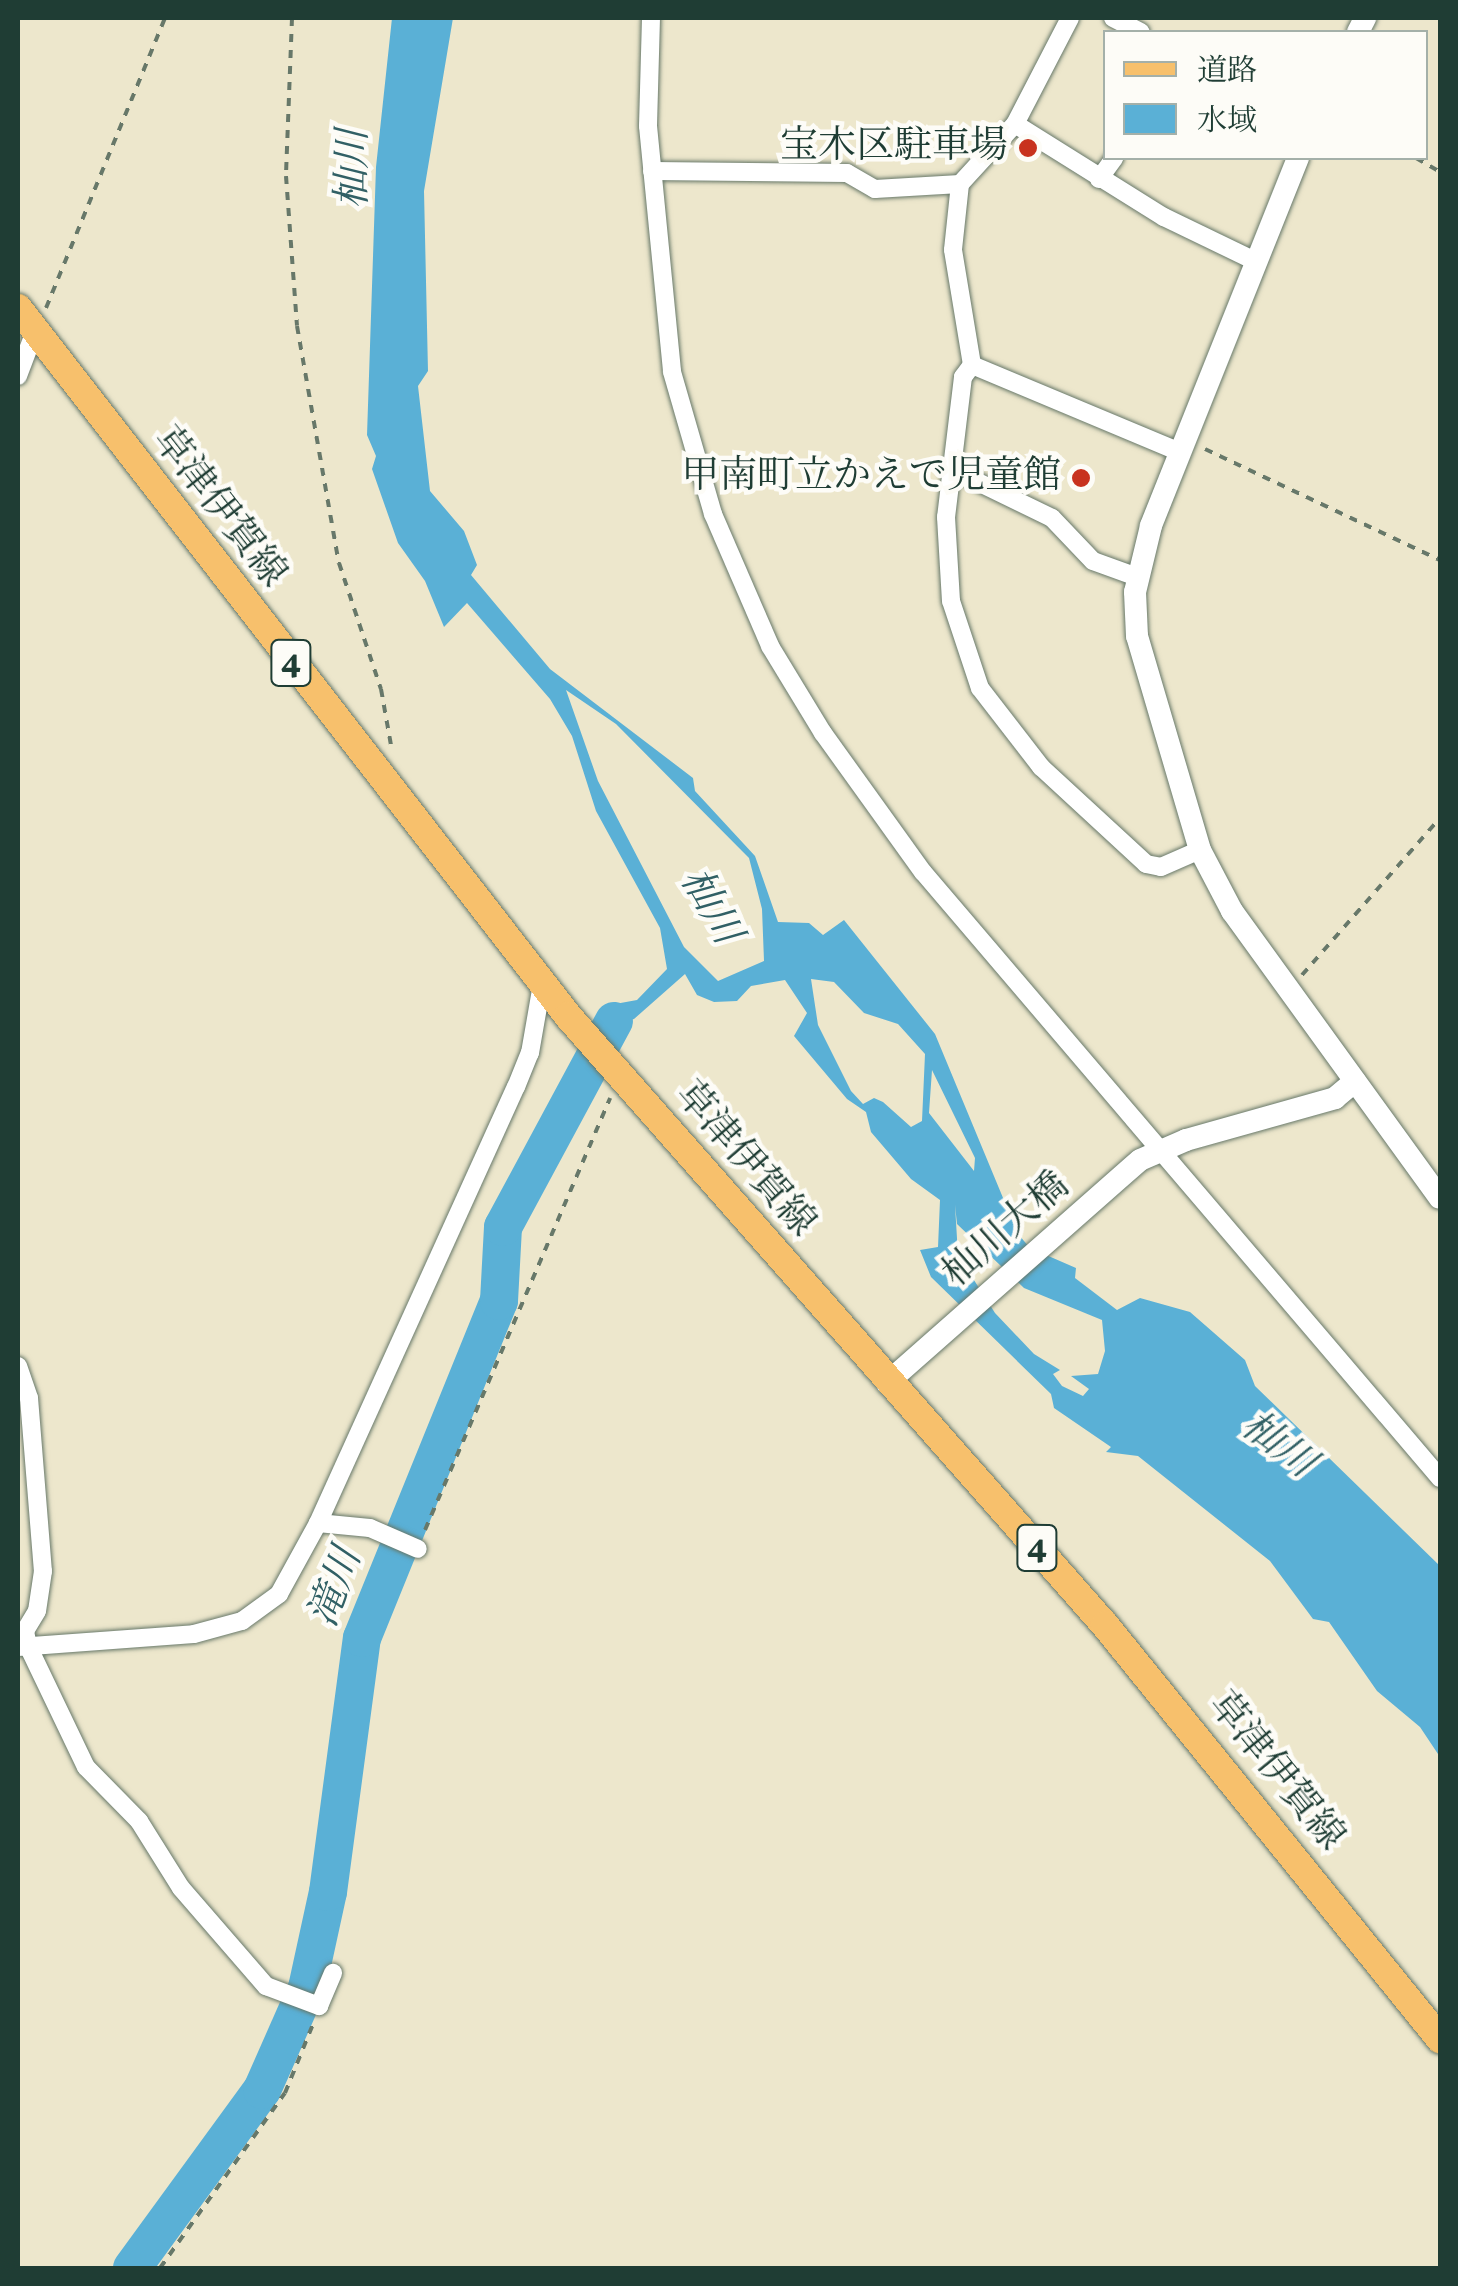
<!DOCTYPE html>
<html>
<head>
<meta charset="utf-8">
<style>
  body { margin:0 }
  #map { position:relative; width:1458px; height:2286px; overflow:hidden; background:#ede7cc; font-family:Vollkorn,"Noto Serif JP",serif }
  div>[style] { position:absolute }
  .water>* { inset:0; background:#5ab0d6 }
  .river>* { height:38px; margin:-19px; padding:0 19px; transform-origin:19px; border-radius:19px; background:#5ab0d6 }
  .path>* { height:4px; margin-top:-2px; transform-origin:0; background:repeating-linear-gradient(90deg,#677869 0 8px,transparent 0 16px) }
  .roads { filter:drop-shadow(0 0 2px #677869) drop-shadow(0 0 2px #677869) }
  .minor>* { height:18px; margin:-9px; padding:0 9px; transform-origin:9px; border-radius:9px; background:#fff }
  .tertiary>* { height:22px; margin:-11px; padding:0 11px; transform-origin:11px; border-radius:11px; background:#fff }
  .primary>* { height:28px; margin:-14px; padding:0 14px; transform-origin:14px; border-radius:14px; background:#f7c06c }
  .dots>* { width:28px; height:28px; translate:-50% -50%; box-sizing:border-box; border:5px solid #fdfcf7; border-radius:50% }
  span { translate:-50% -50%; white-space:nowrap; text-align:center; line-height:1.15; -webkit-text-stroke:9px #fdfcf7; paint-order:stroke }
  .shield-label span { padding:2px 8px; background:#fdfcf7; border:2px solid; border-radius:8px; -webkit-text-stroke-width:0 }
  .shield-label { font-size:35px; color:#1f3d34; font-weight:700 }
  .poi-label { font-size:38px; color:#1f3d34 }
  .right { translate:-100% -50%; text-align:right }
  .street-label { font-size:38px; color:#1f3d34 }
  .water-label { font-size:40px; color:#316065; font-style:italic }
  .frame { position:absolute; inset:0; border:20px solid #1f3d34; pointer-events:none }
  .legend { position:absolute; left:1103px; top:30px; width:325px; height:130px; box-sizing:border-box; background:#fdfcf7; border:2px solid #a4b0a9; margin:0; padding:12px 18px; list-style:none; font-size:30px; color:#1f3d34 }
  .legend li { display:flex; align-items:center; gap:20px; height:50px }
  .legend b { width:50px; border:2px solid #a4b0a9 }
</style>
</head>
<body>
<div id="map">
  <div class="water">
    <div style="clip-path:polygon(evenodd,392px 18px,453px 18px,424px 191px,428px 371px,418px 386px,430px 491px,464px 531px,477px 565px,471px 575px,550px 669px,693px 778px,695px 791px,755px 856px,778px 922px,809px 923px,823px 935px,844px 920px,935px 1034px,1018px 1234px,1030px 1248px,1076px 1268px,1075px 1278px,1117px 1310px,1140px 1298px,1190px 1312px,1245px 1360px,1255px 1386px,1440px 1566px,1440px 1757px,1420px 1727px,1377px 1691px,1329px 1622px,1313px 1619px,1270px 1561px,1138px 1456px,1106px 1452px,1111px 1447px,1054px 1408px,1051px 1394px,931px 1277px,920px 1250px,938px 1247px,940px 1200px,911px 1179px,871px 1132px,866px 1112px,847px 1099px,794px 1036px,807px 1013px,785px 980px,751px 986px,737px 1001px,714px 1002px,697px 995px,685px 974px,634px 1019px,618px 1023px,592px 1076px,588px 1057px,615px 1004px,637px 1000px,667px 969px,660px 928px,596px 811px,572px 736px,550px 699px,467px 603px,444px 627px,425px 581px,398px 543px,372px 469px,376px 456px,367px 435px,376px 167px,392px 18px,566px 690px,616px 724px,749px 858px,762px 909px,764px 961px,718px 981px,684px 947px,598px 781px,566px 690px,392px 18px,811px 979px,834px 982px,864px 1013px,898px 1024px,925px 1054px,922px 1121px,911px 1127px,883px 1102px,874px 1098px,863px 1104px,851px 1091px,818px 1025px,811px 979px,392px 18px,932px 1070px,975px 1158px,974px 1171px,929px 1113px,932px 1070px,392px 18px,955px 1205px,957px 1224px,1024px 1288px,1102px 1320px,1105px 1351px,1098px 1374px,1071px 1376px,1089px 1389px,1083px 1396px,1062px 1386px,1053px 1374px,1060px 1370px,1034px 1354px,995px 1313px,958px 1255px,955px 1205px)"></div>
  </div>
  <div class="river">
    <div style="left:132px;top:2268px;width:220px;rotate:-53.9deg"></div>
    <div style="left:262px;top:2090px;width:111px;rotate:-66.2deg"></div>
    <div style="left:307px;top:1988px;width:98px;rotate:-77.7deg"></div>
    <div style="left:328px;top:1892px;width:256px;rotate:-82.4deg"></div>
    <div style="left:362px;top:1638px;width:364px;rotate:-67.9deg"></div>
    <div style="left:499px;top:1301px;width:74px;rotate:-86.9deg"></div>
    <div style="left:503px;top:1227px;width:234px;rotate:-61.7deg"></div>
  </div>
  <div class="path">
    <div style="left:292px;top:18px;width:158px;rotate:92.2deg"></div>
    <div style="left:286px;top:176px;width:150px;rotate:85.8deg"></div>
    <div style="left:297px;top:326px;width:241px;rotate:80deg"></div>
    <div style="left:339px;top:563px;width:133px;rotate:71.6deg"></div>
    <div style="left:381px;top:689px;width:57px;rotate:79.9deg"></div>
    <div style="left:1416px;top:158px;width:28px;rotate:30deg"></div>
    <div style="left:46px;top:308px;width:313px;rotate:-67.7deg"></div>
    <div style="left:1205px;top:449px;width:260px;rotate:25.3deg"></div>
    <div style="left:1302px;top:975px;width:209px;rotate:-48.7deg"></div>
    <div style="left:425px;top:1530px;width:470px;rotate:-66.8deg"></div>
    <div style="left:160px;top:2268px;width:215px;rotate:-54.5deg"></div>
    <div style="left:285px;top:2093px;width:74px;rotate:-67.9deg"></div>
  </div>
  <div class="roads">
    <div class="minor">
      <div style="left:651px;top:18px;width:108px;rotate:91.6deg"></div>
      <div style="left:648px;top:126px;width:247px;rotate:84.4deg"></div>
      <div style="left:672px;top:372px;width:148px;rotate:73.9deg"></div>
      <div style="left:713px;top:514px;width:144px;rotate:66.6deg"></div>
      <div style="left:770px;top:646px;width:102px;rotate:58.7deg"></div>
      <div style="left:823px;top:733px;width:171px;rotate:54.3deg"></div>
      <div style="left:923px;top:872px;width:797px;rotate:49.53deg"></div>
      <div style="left:1070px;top:18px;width:119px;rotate:117.4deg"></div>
      <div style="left:1015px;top:124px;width:81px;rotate:132.5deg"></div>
      <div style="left:960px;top:184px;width:66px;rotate:96.1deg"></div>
      <div style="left:953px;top:250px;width:117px;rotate:80.6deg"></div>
      <div style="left:972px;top:365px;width:15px;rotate:127deg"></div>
      <div style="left:963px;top:377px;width:141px;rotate:96.9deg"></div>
      <div style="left:946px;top:517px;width:84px;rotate:86.6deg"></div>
      <div style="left:951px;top:601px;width:92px;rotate:71.6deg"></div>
      <div style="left:980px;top:688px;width:100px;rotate:52.3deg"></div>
      <div style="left:1041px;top:767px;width:143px;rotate:42.7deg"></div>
      <div style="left:1146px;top:864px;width:15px;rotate:11deg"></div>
      <div style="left:1161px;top:867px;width:43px;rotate:-23.6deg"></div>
      <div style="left:1113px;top:18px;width:31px;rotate:27deg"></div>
      <div style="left:1015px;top:124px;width:176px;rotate:32deg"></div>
      <div style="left:1164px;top:217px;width:101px;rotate:25.8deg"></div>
      <div style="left:652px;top:171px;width:195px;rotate:0.6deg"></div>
      <div style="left:847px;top:173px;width:32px;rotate:30deg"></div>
      <div style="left:875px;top:189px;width:85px;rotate:-3.4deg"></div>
      <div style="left:1099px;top:179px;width:26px;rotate:-54deg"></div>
      <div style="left:972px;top:365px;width:225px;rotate:22.7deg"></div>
      <div style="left:18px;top:376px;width:48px;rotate:-69.3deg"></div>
      <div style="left:951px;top:469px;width:112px;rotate:25.9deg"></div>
      <div style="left:1052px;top:518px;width:59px;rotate:46.4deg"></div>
      <div style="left:1093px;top:561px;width:47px;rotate:20deg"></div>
      <div style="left:18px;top:1366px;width:34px;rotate:71deg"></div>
      <div style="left:29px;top:1398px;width:174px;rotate:85.4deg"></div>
      <div style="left:43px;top:1571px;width:40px;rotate:98.5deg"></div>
      <div style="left:37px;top:1611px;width:23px;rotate:121deg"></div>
      <div style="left:25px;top:1631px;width:15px;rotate:79deg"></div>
      <div style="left:28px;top:1646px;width:134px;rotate:64.4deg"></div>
      <div style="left:86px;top:1767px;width:76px;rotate:45.5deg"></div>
      <div style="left:139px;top:1821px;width:79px;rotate:57.9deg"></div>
      <div style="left:181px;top:1888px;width:130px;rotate:49.1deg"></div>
      <div style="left:266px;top:1986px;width:57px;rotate:20.7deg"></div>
      <div style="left:319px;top:2006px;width:36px;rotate:-67deg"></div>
      <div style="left:318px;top:1523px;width:52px;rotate:5.5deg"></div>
      <div style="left:370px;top:1528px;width:52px;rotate:23.6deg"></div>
      <div style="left:18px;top:1647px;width:176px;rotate:-4.2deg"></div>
      <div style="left:194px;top:1634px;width:50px;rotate:-15.2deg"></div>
      <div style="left:242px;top:1621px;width:46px;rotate:-36.1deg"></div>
      <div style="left:279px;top:1594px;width:81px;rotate:-61.2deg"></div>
      <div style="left:318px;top:1523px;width:479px;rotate:-65.6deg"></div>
      <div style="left:516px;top:1087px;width:37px;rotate:-68deg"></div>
      <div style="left:530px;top:1053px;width:70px;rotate:-80.1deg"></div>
    </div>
    <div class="tertiary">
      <div style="left:1358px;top:32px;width:16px;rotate:-63deg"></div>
      <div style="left:1298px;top:158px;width:396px;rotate:111.8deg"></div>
      <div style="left:1151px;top:526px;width:68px;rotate:103.6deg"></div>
      <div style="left:1135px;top:592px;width:44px;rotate:87.4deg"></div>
      <div style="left:1137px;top:636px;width:223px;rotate:73.6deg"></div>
      <div style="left:1200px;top:850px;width:69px;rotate:62.3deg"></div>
      <div style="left:1232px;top:911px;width:354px;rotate:54.1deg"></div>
      <div style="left:887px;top:1383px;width:337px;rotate:-41.4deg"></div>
      <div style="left:1140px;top:1160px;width:50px;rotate:-23.5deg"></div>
      <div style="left:1186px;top:1140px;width:155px;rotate:-15.7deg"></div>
      <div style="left:1335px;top:1098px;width:26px;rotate:-40deg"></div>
    </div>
    <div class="primary">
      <div style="left:18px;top:308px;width:897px;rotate:52.16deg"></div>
      <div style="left:568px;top:1016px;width:812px;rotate:48.6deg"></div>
      <div style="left:1105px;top:1625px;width:533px;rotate:51.02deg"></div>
    </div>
  </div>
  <div class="dots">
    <div style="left:1028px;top:148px;background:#c8321e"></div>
    <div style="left:1081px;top:478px;background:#c8321e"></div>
  </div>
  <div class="shield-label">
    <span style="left:291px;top:663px">4</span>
    <span style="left:1037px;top:1548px">4</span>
  </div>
  <div class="poi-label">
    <span class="right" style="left:1008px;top:148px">宝木区駐車場</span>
    <span class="right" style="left:1061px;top:478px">甲南町立かえで児童館</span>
  </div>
  <div class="street-label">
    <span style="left:218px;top:508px;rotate:52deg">草津伊賀線</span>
    <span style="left:744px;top:1160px;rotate:49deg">草津伊賀線</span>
    <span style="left:1007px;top:1231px;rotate:-41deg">杣川大橋</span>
    <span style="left:1275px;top:1772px;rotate:51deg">草津伊賀線</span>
  </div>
  <div class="water-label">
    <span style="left:355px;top:169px;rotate:-90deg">杣川</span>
    <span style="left:709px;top:907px;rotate:60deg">杣川</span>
    <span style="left:1277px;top:1446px;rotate:37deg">杣川</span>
    <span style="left:337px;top:1588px;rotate:-70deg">滝川</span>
  </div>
  <div class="frame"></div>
  <ul class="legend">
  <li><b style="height:12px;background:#f7c06c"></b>道路</li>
  <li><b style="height:28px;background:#5ab0d6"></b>水域</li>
  </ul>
</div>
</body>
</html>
